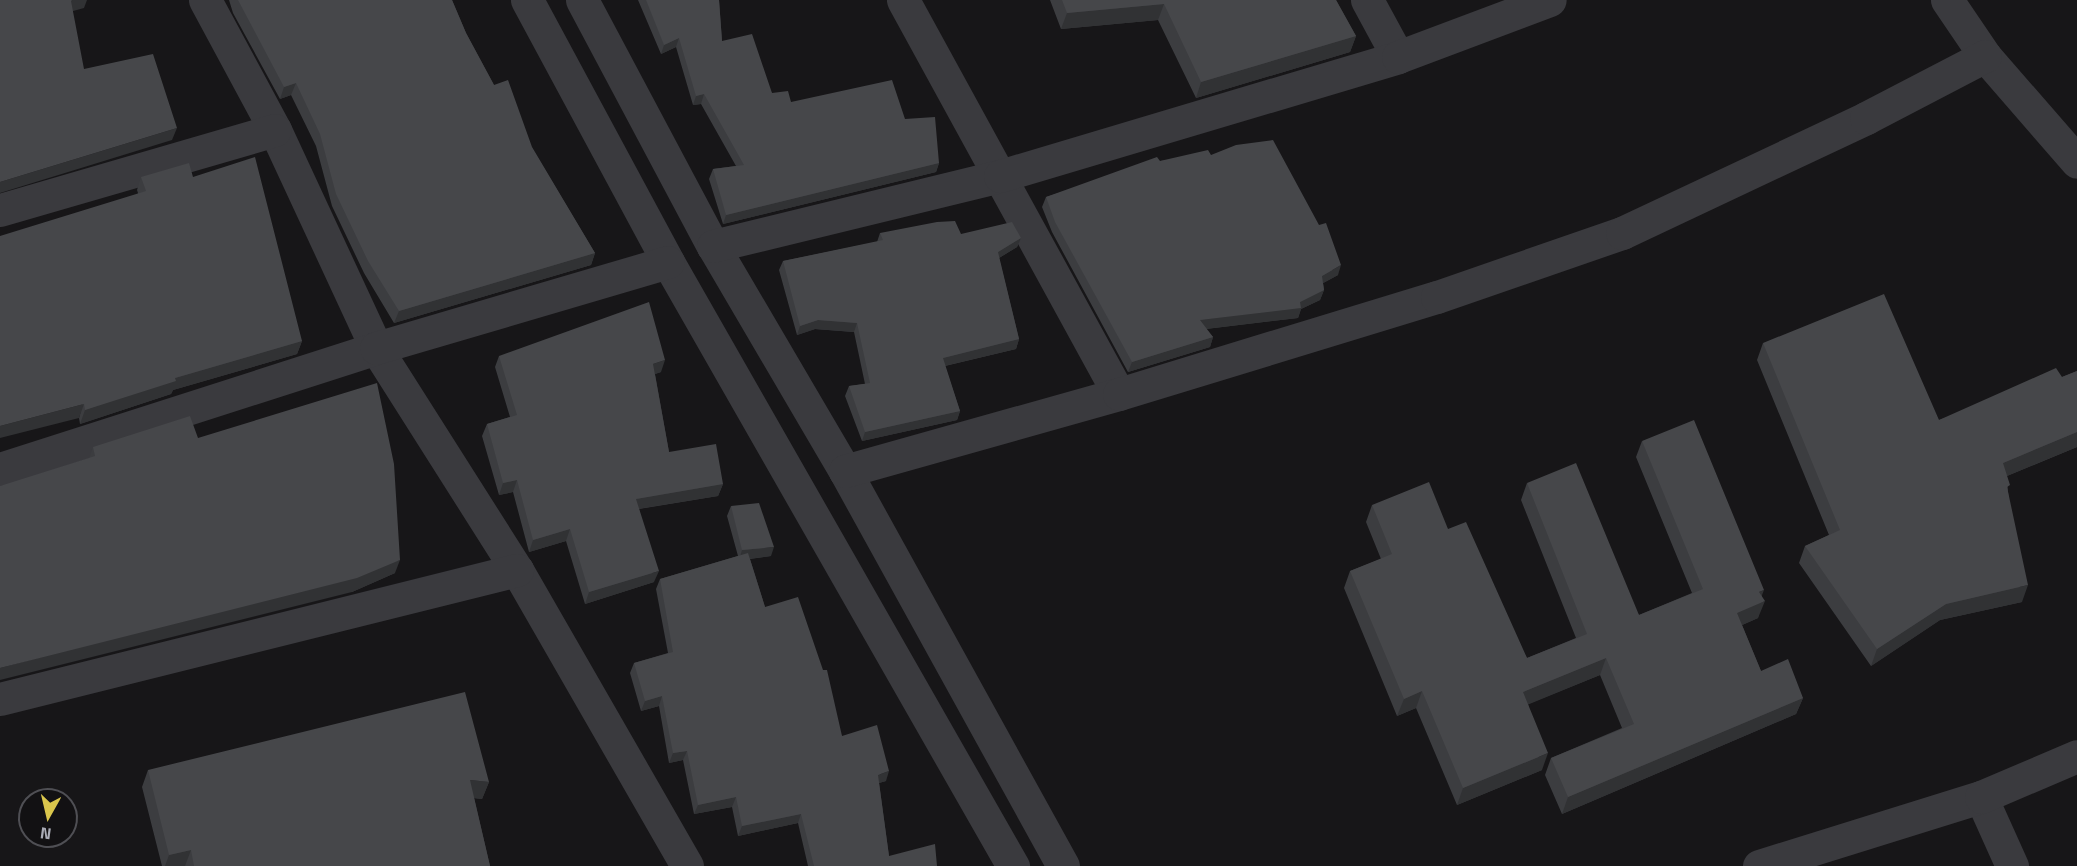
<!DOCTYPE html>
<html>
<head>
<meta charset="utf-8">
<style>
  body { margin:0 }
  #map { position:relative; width:2077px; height:866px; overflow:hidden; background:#171618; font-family:"Titillium Web",sans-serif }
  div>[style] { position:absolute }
  .minor>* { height:33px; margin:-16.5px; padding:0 16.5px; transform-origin:16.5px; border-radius:16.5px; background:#3a3a3e }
  .wall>* { inset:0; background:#3c3d40 }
  .shaded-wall>* { inset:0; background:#313234 }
  .building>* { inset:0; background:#46474a }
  span { translate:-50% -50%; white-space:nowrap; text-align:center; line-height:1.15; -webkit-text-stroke:5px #121113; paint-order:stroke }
  .north { position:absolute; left:18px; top:788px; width:60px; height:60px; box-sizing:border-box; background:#121113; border:2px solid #4f4f54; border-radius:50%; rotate:188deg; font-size:16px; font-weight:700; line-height:24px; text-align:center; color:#aaacb6 }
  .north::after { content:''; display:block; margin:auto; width:21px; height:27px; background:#dac64c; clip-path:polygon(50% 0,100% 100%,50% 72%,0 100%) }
</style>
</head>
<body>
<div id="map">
  <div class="minor">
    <div style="left:205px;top:0;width:148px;rotate:61.7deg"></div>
    <div style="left:275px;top:130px;width:240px;rotate:65.1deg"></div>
    <div style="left:376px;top:348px;width:263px;rotate:57.6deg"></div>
    <div style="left:517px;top:570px;width:341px;rotate:60.1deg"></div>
    <div style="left:527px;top:0;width:298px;rotate:61.7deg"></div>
    <div style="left:668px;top:262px;width:696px;rotate:60.27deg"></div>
    <div style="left:582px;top:0;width:279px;rotate:62deg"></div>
    <div style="left:713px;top:246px;width:261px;rotate:59.6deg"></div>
    <div style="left:845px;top:471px;width:451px;rotate:61.1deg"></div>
    <div style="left:903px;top:0;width:449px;rotate:61.3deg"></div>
    <div style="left:1367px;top:0;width:65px;rotate:61.5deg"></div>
    <div style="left:1947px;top:0;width:68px;rotate:55.8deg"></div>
    <div style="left:1985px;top:56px;width:140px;rotate:49deg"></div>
    <div style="left:0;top:210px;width:286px;rotate:-16.2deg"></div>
    <div style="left:713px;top:246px;width:295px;rotate:-13.7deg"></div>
    <div style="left:1000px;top:176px;width:415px;rotate:-16.6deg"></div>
    <div style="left:1398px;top:57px;width:162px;rotate:-20.6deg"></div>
    <div style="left:0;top:469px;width:395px;rotate:-17.8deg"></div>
    <div style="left:376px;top:348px;width:304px;rotate:-16.4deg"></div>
    <div style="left:845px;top:471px;width:285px;rotate:-15.7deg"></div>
    <div style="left:1119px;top:394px;width:332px;rotate:-17deg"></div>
    <div style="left:1437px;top:297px;width:196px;rotate:-19.1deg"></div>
    <div style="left:1622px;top:233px;width:270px;rotate:-25.2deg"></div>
    <div style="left:1866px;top:118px;width:134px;rotate:-27.5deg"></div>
    <div style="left:0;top:699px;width:533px;rotate:-14.01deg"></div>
    <div style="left:1981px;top:797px;width:76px;rotate:65.8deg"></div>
    <div style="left:1759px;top:866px;width:232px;rotate:-17.3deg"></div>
    <div style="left:1981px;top:797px;width:104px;rotate:-23.1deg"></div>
  </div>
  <div class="wall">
    <div style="clip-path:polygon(229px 0,452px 0,466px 33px,494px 85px,595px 253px,591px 265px,394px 323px,364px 273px,332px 206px,316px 146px,291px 95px,280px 99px,233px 13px)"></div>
    <div style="clip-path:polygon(638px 0,719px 0,722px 41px,772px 93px,791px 102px,905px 119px,939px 163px,936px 172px,723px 224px,709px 179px,713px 169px,736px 166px,701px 104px,693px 105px,676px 47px,661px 54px)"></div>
    <div style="clip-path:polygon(1050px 0,1336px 0,1356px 36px,1350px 52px,1196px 98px,1158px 20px,1061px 29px)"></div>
    <div style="clip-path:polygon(1211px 155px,1338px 275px,1323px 283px,1324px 290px,1320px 300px,1301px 309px,1298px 318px,1206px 329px,1213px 337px,1210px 347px,1128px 372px,1052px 232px,1042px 207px,1046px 197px,1160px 161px)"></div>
    <div style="clip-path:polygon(141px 177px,193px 177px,302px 341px,297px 354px,173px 390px,171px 394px,80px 424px,79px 418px,138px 193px,137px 190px)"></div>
    <div style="clip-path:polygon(880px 233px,961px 234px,1021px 238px,1017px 247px,999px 258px,1019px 339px,1016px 349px,945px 366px,960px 411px,957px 420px,862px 441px,845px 396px,849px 386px,865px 384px,854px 332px,815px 329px,797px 335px,779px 270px,783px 261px,877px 242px)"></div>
    <div style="clip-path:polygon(1763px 343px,1939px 420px,2062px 377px,2077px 371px,2077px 447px,2007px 476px,2008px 492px,2022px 602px,1940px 620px,1871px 666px,1799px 563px,1805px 546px,1829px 535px,1757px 360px)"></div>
    <div style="clip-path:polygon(499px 356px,661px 372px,655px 374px,669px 452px,723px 484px,718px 496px,639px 509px,654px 582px,585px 604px,566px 541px,529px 552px,513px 492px,499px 495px,482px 436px,487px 424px,510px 417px,495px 367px)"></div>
    <div style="clip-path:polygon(198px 438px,395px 573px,352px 592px,89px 458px,93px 447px)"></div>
    <div style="clip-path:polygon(1642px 441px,1762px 596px,1758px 618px,1742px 625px,1761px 671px,1803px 698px,1796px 714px,1562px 814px,1545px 775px,1551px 758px,1622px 728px,1600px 675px,1528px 704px,1542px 770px,1457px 805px,1416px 708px,1397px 716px,1344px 588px,1350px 571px,1381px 559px,1366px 522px,1372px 505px,1448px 529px,1527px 658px,1576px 638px,1521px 500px,1527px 483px,1639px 615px,1692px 593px,1636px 457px)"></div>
    <div style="clip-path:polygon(731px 506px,771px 556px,750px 559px,765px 607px,842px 736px,886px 781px,879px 783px,889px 856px,937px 866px,808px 866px,798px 823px,738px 836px,732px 807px,694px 814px,683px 760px,669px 763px,659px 706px,641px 711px,630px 673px,634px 663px,668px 653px,656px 589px,660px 579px,738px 556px,727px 516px)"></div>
    <div style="clip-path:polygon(148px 770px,489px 782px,482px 799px,474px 798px,490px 866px,162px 866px,142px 787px)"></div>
  </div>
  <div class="shaded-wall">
    <div style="clip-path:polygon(73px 0,87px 0,84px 8px,66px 13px,71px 1px)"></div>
    <div style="clip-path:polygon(1164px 4px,1158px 20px,1061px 29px,1067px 13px)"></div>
    <div style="clip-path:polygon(1356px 36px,1350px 52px,1196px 98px,1201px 82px)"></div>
    <div style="clip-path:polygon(679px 38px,676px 47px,661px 54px,664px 45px)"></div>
    <div style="clip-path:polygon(296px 83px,291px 95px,280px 99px,284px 87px)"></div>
    <div style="clip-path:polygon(704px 94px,701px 104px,693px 105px,696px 96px)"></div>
    <div style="clip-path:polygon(177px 128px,172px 140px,0 193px,0 182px)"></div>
    <div style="clip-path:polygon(939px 163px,936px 172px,723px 224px,726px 215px)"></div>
    <div style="clip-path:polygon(1021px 238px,1017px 247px,994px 261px,998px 252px)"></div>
    <div style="clip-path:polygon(595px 253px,591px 265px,394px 323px,399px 311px)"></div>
    <div style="clip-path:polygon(1341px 265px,1338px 275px,1318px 286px,1322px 276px)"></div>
    <div style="clip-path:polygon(1324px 290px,1320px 300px,1301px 309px,1298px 318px,1197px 330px,1200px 320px,1300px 302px)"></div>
    <div style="clip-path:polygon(818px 320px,857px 323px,854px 332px,815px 329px,797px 335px,800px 326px)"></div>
    <div style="clip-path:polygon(1213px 337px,1210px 347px,1128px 372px,1132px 362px)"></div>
    <div style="clip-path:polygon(1019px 339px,1016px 349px,940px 367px,943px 358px)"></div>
    <div style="clip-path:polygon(302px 341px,297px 354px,173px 390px,171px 394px,80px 424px,85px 410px,175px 378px)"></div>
    <div style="clip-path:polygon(665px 360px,661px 372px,649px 376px,653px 364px)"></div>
    <div style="clip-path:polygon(84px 404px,79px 418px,0 438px,0 426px)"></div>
    <div style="clip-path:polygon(960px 411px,957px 420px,862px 441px,865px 432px)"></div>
    <div style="clip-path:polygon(2077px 432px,2077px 447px,1997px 480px,2003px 463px)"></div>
    <div style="clip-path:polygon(517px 480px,513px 492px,499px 495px,503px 483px)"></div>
    <div style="clip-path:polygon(723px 484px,718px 496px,631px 510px,636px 499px)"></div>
    <div style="clip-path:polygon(570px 529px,566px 541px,529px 552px,533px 540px)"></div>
    <div style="clip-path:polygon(774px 547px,771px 556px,739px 560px,742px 550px)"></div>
    <div style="clip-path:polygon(400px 560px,395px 573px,352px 592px,0 680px,0 668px)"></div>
    <div style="clip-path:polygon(659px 571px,654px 582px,585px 604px,589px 592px)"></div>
    <div style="clip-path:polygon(2028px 585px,2022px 602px,1940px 620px,1871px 666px,1877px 649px,1946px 604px)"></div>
    <div style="clip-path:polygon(1764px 590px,1759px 603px,1765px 601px,1758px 618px,1731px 630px,1737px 613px,1759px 592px)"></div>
    <div style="clip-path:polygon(1606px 658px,1600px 675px,1517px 709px,1523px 692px)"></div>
    <div style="clip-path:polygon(1422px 691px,1416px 708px,1397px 716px,1404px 699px)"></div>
    <div style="clip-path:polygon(662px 696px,659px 706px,641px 711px,645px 701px)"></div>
    <div style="clip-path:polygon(1803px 698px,1796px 714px,1562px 814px,1568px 797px)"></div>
    <div style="clip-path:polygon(687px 751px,683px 760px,669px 763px,673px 753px)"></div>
    <div style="clip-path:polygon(1548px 753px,1542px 770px,1457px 805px,1463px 788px)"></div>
    <div style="clip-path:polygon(889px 771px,886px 781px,875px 784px,878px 775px)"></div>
    <div style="clip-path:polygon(470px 780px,489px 782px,482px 799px,464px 797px)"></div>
    <div style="clip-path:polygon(736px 797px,732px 807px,694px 814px,698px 805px)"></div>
    <div style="clip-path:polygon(801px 814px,798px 823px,738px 836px,742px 826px)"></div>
    <div style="clip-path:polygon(191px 850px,185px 866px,165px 866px,169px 855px)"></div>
  </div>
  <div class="building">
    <div style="clip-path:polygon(0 0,73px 0,71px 1px,84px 69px,153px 54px,177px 128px,0 182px)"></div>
    <div style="clip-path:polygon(238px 0,452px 0,466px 33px,494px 85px,508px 80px,532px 147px,595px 253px,399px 311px,368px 261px,336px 194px,320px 134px,296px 83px,284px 87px)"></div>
    <div style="clip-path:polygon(646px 0,719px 0,722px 41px,752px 34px,772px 93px,788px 91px,791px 102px,892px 80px,905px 119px,935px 117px,939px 163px,726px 215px,713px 169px,744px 165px,704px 94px,696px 96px,679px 38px,664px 45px)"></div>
    <div style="clip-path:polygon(1062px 0,1336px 0,1356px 36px,1201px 82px,1164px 4px,1067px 13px)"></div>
    <div style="clip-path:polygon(1273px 140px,1319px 225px,1326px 223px,1341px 265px,1322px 276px,1324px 290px,1300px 302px,1301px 308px,1200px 320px,1213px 337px,1132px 362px,1055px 222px,1046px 197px,1157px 157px,1160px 161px,1208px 150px,1211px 155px,1236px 145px)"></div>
    <div style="clip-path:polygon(255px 157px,302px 341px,175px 378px,176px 381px,85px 410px,84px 404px,0 426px,0 236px,146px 191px,141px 177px,189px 163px,193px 177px)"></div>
    <div style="clip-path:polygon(955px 221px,961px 234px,1012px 222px,1021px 238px,998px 252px,1019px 339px,943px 358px,960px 411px,865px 432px,849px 386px,870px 383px,857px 323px,818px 320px,800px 326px,783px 261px,883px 240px,880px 233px,937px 222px)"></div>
    <div style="clip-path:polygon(1884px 294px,1939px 420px,2056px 368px,2062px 377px,2077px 371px,2077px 432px,2003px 463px,2010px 485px,2007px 487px,2028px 585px,1946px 604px,1877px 649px,1805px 546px,1840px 530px,1763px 343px)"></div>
    <div style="clip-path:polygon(649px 302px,665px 360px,653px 364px,669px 452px,716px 444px,723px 484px,636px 499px,659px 571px,589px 592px,570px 529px,533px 540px,517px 480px,503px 483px,487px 424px,517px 415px,499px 356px)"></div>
    <div style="clip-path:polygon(377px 383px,394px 464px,400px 560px,357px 578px,0 668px,0 486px,95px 456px,93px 447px,190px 416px,198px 438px)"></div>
    <div style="clip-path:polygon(1694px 420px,1764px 590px,1759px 592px,1765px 601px,1737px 613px,1761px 671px,1788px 659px,1803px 698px,1568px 797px,1551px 758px,1634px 724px,1606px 658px,1523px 692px,1548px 753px,1463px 788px,1422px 691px,1404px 699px,1350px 571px,1392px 554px,1372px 505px,1429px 482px,1448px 529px,1466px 522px,1527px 658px,1587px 634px,1527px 483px,1576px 463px,1639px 615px,1703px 589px,1642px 441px)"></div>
    <div style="clip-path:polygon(759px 503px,774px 547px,742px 550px,731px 506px)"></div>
    <div style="clip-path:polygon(748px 553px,765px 607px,798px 597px,823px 670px,827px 670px,842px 736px,877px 725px,889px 771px,878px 775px,889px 856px,935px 844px,937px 866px,814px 866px,801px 814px,742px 826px,736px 797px,698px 805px,687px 751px,673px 753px,662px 696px,645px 701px,634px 663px,673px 652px,660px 579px)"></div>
    <div style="clip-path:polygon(465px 692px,489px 782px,470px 780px,490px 866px,194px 866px,191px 850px,169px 855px,148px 770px)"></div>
  </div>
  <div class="north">N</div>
</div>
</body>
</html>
